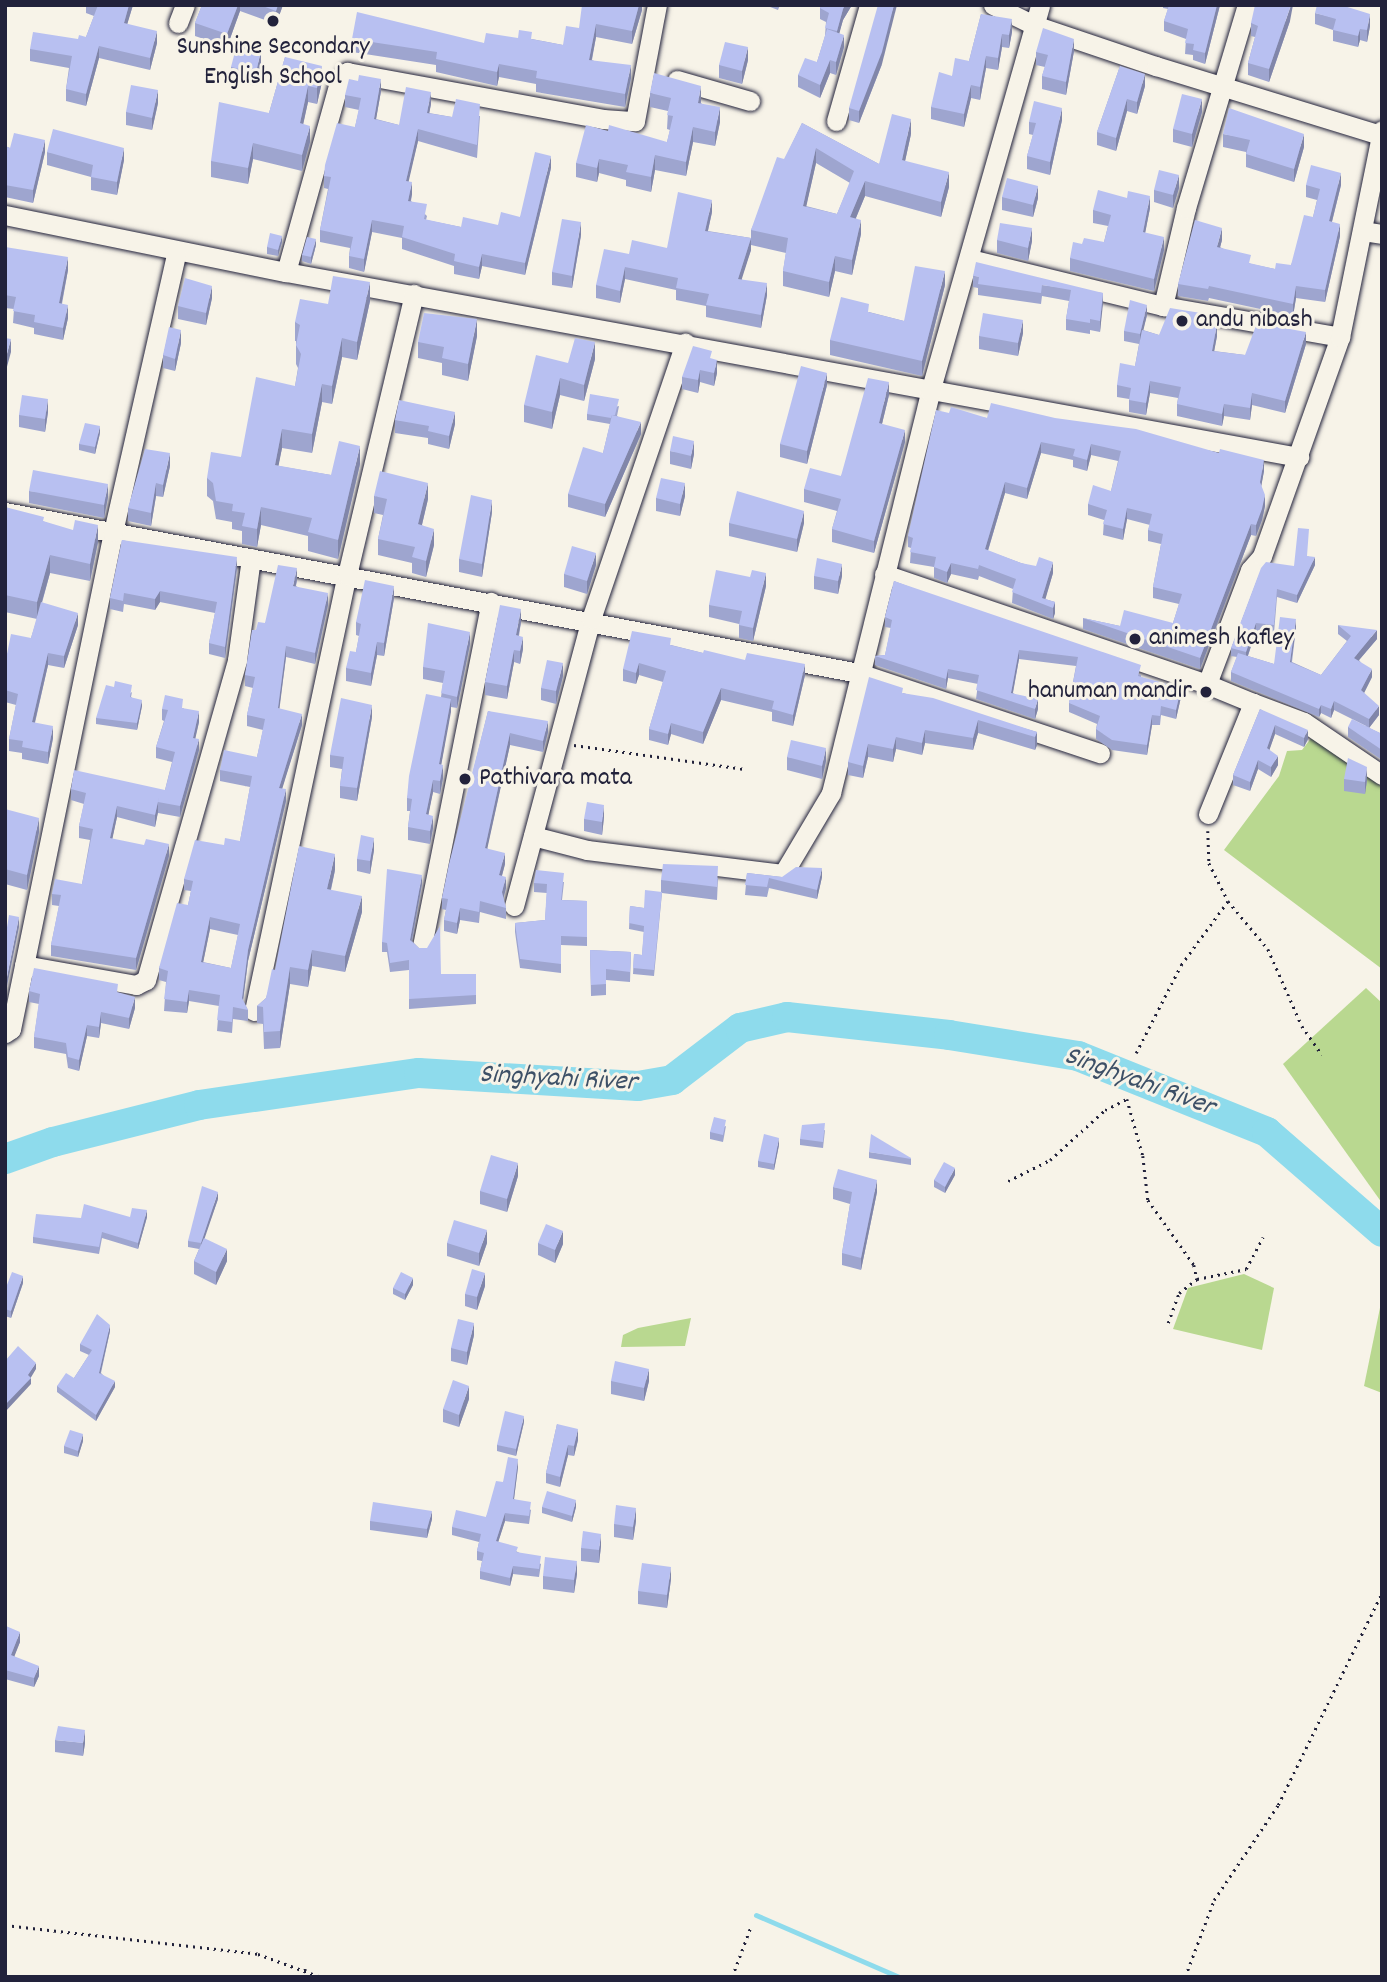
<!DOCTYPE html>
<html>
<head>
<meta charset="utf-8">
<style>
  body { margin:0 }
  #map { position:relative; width:1387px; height:1982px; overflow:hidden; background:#f7f3e8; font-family:Dekko,sans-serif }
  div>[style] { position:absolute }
  .green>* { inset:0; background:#b9d890 }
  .stream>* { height:5px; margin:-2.5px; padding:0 2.5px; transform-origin:2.5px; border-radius:2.5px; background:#8edbec }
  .river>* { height:30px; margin:-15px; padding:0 15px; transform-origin:15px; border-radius:15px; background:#8edbec }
  .path>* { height:2.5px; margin-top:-1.25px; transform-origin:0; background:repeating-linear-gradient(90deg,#22223b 0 2px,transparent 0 7px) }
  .roads { filter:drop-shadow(0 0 2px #22223b) drop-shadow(0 0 2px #22223b) }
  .street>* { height:19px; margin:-9.5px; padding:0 9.5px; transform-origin:9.5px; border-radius:9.5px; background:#f7f3e8 }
  .wall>* { inset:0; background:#9ea5cf }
  .shaded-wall>* { inset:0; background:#8186a9 }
  .building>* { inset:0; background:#b8c0f1 }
  .dots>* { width:19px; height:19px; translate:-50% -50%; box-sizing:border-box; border:4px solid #f7f3e8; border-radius:50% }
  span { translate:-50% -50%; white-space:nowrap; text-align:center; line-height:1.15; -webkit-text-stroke:6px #f7f3e8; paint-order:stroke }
  .poi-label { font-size:26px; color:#22223b }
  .left { translate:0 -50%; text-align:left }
  .right { translate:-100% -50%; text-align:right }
  .water-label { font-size:28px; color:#3d5067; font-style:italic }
  .frame { position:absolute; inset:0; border:7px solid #22223b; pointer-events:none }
</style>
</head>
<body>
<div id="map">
  <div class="green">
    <div style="clip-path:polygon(1315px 733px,1382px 779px,1382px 969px,1224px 850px,1279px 776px,1287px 751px,1302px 750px)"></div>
    <div style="clip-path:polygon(1366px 988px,1382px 1003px,1382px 1203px,1283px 1064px)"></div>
    <div style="clip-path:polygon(1244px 1274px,1274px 1288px,1262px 1350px,1173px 1329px,1188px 1288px)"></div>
    <div style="clip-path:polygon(1382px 1298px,1382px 1393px,1364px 1386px)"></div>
    <div style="clip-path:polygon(691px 1318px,685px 1346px,621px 1347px,623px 1335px,638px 1328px)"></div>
  </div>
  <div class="stream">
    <div style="left:756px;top:1915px;width:156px;rotate:23.4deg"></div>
  </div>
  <div class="river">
    <div style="left:5px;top:1159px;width:51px;rotate:-19.5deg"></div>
    <div style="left:53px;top:1142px;width:151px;rotate:-14.2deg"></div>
    <div style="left:199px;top:1105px;width:222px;rotate:-8.3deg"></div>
    <div style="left:419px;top:1073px;width:219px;rotate:3.4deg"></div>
    <div style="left:638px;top:1086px;width:35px;rotate:-10deg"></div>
    <div style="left:672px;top:1080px;width:86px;rotate:-37.4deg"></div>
    <div style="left:740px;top:1028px;width:48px;rotate:-13.2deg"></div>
    <div style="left:787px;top:1017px;width:163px;rotate:6.3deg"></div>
    <div style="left:949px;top:1035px;width:131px;rotate:9.2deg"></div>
    <div style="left:1078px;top:1056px;width:204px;rotate:21.9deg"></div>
    <div style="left:1267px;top:1132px;width:152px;rotate:41deg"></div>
  </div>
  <div class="path">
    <div style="left:574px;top:745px;width:172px;rotate:8deg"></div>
    <div style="left:1208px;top:831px;width:32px;rotate:88deg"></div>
    <div style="left:1209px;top:863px;width:42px;rotate:63.4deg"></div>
    <div style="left:1228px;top:901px;width:62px;rotate:50.2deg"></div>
    <div style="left:1268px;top:949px;width:84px;rotate:66.2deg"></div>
    <div style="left:1302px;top:1026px;width:35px;rotate:55deg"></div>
    <div style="left:1136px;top:1053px;width:99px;rotate:-62.9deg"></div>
    <div style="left:1181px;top:965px;width:79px;rotate:-53.7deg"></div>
    <div style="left:1008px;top:1181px;width:47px;rotate:-26.6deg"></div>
    <div style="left:1050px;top:1160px;width:74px;rotate:-42.3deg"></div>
    <div style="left:1105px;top:1110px;width:25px;rotate:-27deg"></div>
    <div style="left:1127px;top:1099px;width:59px;rotate:74.3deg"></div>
    <div style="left:1143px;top:1156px;width:44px;rotate:83.5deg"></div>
    <div style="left:1148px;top:1200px;width:80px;rotate:54.7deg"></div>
    <div style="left:1194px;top:1265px;width:14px;rotate:78deg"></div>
    <div style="left:1197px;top:1279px;width:50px;rotate:-11.5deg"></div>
    <div style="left:1246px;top:1269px;width:36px;rotate:-62deg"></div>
    <div style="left:1168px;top:1323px;width:32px;rotate:-70deg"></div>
    <div style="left:1179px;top:1293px;width:23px;rotate:-38deg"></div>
    <div style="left:5px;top:1925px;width:255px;rotate:6.5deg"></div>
    <div style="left:258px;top:1954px;width:67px;rotate:20.1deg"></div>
    <div style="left:302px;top:1977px;width:9px;rotate:-69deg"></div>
    <div style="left:732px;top:1977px;width:54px;rotate:-69.6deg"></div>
    <div style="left:1185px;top:1977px;width:82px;rotate:-69.4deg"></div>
    <div style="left:1214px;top:1900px;width:115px;rotate:-56deg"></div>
    <div style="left:1278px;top:1805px;width:236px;rotate:-63.9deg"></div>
  </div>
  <div class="roads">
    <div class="street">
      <div style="left:993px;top:5px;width:46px;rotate:26deg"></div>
      <div style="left:1034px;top:25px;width:129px;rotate:18.6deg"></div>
      <div style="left:1156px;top:66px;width:234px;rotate:17.1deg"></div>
      <div style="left:178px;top:23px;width:19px;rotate:-69deg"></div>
      <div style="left:677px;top:80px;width:76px;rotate:16deg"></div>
      <div style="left:836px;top:121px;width:121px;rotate:-74.1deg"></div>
      <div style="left:5px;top:215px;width:287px;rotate:11.5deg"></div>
      <div style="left:286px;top:272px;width:1030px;rotate:10.35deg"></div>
      <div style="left:1363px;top:231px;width:19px;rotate:9deg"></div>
      <div style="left:970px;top:259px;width:199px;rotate:13.7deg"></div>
      <div style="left:1163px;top:306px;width:180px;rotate:9.9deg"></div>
      <div style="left:286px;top:272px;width:193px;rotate:-74.4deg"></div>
      <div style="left:338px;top:86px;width:17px;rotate:-57deg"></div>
      <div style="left:347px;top:72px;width:260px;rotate:10.4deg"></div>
      <div style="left:603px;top:119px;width:32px;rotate:4deg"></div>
      <div style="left:635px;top:121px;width:118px;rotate:-79.3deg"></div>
      <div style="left:1163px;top:306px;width:101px;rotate:-76.8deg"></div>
      <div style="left:1186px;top:208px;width:212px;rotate:-73.3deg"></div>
      <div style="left:5px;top:512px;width:869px;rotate:10.68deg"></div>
      <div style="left:859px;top:673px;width:254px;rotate:18.4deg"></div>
      <div style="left:884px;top:574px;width:341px;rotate:18.8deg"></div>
      <div style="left:1253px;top:703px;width:54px;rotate:20.4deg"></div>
      <div style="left:1304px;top:722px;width:94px;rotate:34.2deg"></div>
      <div style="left:1208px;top:814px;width:120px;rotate:-67.9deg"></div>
      <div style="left:1253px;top:703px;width:50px;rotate:-157.6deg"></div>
      <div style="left:1207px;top:684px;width:122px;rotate:-69.3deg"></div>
      <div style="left:1250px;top:570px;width:18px;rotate:-49deg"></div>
      <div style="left:1262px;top:556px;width:232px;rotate:-70.4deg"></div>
      <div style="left:1340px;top:337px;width:211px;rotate:-78.5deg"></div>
      <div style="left:533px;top:836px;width:56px;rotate:14.5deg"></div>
      <div style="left:587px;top:850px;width:197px;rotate:7deg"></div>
      <div style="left:783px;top:874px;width:94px;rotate:-59.3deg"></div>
      <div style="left:831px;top:793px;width:413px;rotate:-76.1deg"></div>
      <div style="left:930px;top:392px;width:402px;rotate:-74.1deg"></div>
      <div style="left:514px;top:906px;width:297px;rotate:-75deg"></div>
      <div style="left:591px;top:619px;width:292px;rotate:-71.2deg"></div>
      <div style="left:422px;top:946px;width:351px;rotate:-78.7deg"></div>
      <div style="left:24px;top:965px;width:114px;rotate:10.1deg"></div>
      <div style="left:136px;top:985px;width:11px;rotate:-27deg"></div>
      <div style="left:146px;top:980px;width:333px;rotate:-74.1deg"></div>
      <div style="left:237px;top:660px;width:103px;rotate:-82.2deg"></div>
      <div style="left:254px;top:1011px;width:446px;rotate:-78deg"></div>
      <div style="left:347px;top:575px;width:289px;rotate:-76.6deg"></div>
      <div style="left:5px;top:1033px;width:7px;rotate:-34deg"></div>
      <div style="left:11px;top:1029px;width:507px;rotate:-78.4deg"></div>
      <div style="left:113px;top:532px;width:288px;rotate:-77.2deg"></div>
    </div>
  </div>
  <div class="wall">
    <div style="clip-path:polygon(86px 5px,133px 5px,127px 24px,157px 43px,150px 70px,99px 58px,86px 106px,66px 101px,66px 89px,69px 68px,30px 61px,30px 49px,78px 39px,86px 37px,94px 16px,86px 13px)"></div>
    <div style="clip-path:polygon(202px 5px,283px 5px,276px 24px,240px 11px,227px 47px,195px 36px,195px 23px)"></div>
    <div style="clip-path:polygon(642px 5px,642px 10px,632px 44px,596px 37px,592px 60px,631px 78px,625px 107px,536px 92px,536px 84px,499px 77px,497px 86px,436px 72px,436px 65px,352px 52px,352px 39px,484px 43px,518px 38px,532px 39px,563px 45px,579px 28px)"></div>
    <div style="clip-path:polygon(765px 5px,780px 5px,778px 10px)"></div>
    <div style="clip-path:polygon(821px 5px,852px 5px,843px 20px,839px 33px,844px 47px,836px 75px,830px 73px,820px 98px,798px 87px,798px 75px,817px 62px,825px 36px,826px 22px,820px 19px,820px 8px)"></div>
    <div style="clip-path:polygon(1163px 5px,1220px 5px,1205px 64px,1193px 60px,1193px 55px,1185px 54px,1186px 39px,1164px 31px,1164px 21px,1168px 9px,1163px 8px)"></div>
    <div style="clip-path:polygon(1315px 13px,1370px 26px,1367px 42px,1360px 40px,1358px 47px,1333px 41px,1333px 30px,1315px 24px)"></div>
    <div style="clip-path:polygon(981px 14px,1012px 32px,1009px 48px,1002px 47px,998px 70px,986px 68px,980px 100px,971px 98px,964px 127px,931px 119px,931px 107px,952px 76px,969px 61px)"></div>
    <div style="clip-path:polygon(1290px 21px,1269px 82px,1248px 75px,1248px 63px,1255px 37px,1251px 36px,1251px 23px)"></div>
    <div style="clip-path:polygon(1074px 51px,1066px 95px,1042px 89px,1042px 76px,1045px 67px,1036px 65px,1036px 52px)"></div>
    <div style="clip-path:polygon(285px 57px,322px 82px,317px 104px,308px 102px,303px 124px,310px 142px,302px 171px,253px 159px,248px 184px,211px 177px,211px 161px,269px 113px)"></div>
    <div style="clip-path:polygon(748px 60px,742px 84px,719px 78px,719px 65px)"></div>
    <div style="clip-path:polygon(261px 62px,256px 86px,231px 80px,231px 67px)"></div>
    <div style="clip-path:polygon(882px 64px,859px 123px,849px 120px,849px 108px)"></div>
    <div style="clip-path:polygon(1120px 66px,1145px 86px,1137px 114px,1127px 111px,1116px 151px,1097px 145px,1097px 132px)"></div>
    <div style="clip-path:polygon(381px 91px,376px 119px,399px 125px,431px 104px,429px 113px,452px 117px,480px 116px,477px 158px,418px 141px,408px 181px,412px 194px,411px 201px,427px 216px,426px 220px,461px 227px,498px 225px,520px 217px,551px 168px,525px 275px,482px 266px,479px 279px,454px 274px,454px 266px,402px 249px,402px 238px,372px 232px,364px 272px,349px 268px,349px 256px,350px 248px,320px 242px,320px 230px,328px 189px,324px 188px,324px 176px,355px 127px,359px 110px,345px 107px,345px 95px)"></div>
    <div style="clip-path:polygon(650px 93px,701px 100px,701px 103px,720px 122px,715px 146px,693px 142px,686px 176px,655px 170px,651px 192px,626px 186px,626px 180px,599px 173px,597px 182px,576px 177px,576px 163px,667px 142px,670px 130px,667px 129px,668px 111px,650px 107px)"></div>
    <div style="clip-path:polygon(158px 103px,152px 130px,126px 125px,126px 112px)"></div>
    <div style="clip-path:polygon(1202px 112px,1192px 147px,1173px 142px,1173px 129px)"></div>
    <div style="clip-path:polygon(1062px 120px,1050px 175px,1027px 169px,1027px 156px,1033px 135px,1029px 134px,1029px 122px)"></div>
    <div style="clip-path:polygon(evenodd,802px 123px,879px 164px,911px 134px,905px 161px,949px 187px,941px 217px,865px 196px,856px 218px,861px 234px,852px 275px,835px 271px,829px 297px,783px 286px,783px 271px,786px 253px,751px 245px,751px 250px,741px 279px,767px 295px,761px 328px,706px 317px,706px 306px,676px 300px,676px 290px,625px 279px,620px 303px,596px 298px,596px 285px,629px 254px,667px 248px,712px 212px,708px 231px,751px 238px,751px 230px,802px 123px,816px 163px,850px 183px,837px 214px,806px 206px,816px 163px)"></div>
    <div style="clip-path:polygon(1223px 134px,1304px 147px,1294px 182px,1246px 167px,1246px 152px,1223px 147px)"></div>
    <div style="clip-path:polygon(5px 146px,10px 148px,45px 152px,33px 203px,5px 197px)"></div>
    <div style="clip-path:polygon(47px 152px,124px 160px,117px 195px,91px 190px,91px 177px,47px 165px)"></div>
    <div style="clip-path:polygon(1306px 185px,1341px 185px,1332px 222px,1340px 236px,1325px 302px,1296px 298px,1293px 316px,1209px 298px,1208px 301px,1178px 296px,1178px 284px,1222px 240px,1220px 247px,1251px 264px,1275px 269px,1291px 265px,1313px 217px,1317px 200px,1306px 197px)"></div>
    <div style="clip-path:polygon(1179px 188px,1173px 208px,1154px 202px,1154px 190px)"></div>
    <div style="clip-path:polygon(1002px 197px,1038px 198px,1033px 217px,1002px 210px)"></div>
    <div style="clip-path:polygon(1150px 208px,1145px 233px,1164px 250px,1154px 291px,1070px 271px,1070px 258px,1082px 244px,1104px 242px,1108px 226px,1093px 223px,1093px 210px)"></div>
    <div style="clip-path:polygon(581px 235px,572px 288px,552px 285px,552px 272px)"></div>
    <div style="clip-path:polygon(997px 240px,1032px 241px,1028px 261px,997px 253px)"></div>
    <div style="clip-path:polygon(282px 242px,278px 256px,267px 254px,267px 247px)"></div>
    <div style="clip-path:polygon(316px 245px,311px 264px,302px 261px,302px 255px)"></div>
    <div style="clip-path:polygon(5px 247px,68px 270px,62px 304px,68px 318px,63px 340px,34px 334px,34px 328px,13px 323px,14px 309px,5px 308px)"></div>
    <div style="clip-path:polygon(973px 276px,1103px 293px,1100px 332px,1090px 330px,1090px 334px,1066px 330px,1066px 319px,1069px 301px,1042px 296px,1041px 304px,978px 295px,978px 288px,973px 287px)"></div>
    <div style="clip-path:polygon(945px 285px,922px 376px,830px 355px,830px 340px,869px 312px,904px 321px)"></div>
    <div style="clip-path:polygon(212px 298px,206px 325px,178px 319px,178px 306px)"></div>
    <div style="clip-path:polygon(370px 301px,357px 360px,342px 357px,332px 404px,322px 402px,312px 453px,282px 448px,278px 466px,331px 475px,360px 464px,338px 559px,308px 551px,308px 536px,261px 525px,257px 547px,242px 544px,242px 531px,232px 529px,232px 522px,216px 519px,213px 501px,207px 496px,207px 478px,241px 457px,295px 386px,298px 368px,296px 364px,296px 341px,295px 341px,295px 322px,328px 304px)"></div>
    <div style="clip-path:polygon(1147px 315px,1143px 330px,1159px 335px,1201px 321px,1217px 336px,1214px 351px,1245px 355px,1306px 344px,1285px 413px,1252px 405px,1250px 420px,1224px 416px,1222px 426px,1177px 416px,1177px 404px,1178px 398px,1150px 393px,1146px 415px,1129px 412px,1129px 399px,1117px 397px,1117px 385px,1135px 366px,1139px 344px,1124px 341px,1124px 331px)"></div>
    <div style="clip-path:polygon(1023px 333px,1018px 356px,979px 349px,979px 336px)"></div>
    <div style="clip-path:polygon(477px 336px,468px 381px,442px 375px,442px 363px,418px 358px,418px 342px)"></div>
    <div style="clip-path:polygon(181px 343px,175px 371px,163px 368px,163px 355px)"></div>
    <div style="clip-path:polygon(595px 359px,584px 401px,560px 395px,552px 429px,524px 422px,524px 405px,568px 363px)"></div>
    <div style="clip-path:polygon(712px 359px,717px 373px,714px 386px,700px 382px,698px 393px,682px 389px,682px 377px)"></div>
    <div style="clip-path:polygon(827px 385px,807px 464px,780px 457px,780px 444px)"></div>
    <div style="clip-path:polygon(889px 395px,882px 424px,905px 442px,874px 553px,832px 542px,832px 529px,837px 511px,804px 502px,804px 489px,841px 476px)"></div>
    <div style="clip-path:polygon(619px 406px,617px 416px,641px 434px,605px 517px,568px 507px,568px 494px,603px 453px,610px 424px,587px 420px,587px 414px)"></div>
    <div style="clip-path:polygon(48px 412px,45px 432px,19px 427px,19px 415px)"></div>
    <div style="clip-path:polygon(949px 413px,987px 418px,1264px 471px,1261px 486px,1265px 506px,1262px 520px,1256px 536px,1251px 535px,1200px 669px,1083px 629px,1083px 618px,1120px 626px,1173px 623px,1179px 604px,1153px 598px,1153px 587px,1161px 544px,1148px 541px,1148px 530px,1150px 525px,1127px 519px,1123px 540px,1103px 535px,1104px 520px,1088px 515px,1088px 504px,1111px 491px,1118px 461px,1091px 455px,1087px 471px,1073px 467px,1073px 460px,1041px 453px,1027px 499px,1005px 493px,988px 551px,1021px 563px,1053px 573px,1045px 599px,1055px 602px,1055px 613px,1053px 619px,1012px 603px,1013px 589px,979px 576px,978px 580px,951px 574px,947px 583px,934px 578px,934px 567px,910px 563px,911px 548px,908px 547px,908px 536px)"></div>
    <div style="clip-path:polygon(395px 420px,455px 424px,449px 449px,428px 444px,428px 438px,395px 433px)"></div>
    <div style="clip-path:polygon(100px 433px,95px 454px,79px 450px,79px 444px)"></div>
    <div style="clip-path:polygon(670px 451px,694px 454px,691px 469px,670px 464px)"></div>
    <div style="clip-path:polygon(170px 466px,163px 497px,156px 496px,151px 526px,128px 521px,128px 508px)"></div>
    <div style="clip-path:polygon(29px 491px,108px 497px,104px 518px,29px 503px)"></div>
    <div style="clip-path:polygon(374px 496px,428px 499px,422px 525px,434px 545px,426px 577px,412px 573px,412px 563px,378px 555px,378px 539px,383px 515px,374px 513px)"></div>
    <div style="clip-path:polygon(685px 496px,680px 516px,656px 511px,656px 498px)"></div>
    <div style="clip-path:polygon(5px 507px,98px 542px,90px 581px,50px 573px,42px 603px,78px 625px,64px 668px,48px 665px,35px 723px,53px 738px,48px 764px,22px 759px,22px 753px,9px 751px,9px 739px,16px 705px,5px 702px,5px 654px,7px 654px,31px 638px,37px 619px,5px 612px)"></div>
    <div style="clip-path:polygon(492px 512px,482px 577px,459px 572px,459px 559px)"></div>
    <div style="clip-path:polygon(729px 523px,804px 523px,797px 552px,729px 536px)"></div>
    <div style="clip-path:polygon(122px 540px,237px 568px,225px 658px,209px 654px,209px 643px,215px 613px,160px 602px,155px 610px,124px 604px,123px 612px,110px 609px,110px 598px)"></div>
    <div style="clip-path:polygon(1308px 556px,1315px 565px,1297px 603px,1277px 597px,1274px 633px,1256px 631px,1248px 656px,1274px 664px,1296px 628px,1292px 662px,1321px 675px,1347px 641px,1338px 634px,1338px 625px,1377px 639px,1359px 660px,1372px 677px,1364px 693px,1379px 715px,1369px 728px,1382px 734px,1382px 760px,1348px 737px,1348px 727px,1366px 726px,1334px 710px,1331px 718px,1321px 713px,1319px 717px,1231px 681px,1231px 672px,1237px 657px,1231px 656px,1231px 648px,1294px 566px)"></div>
    <div style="clip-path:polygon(596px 565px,587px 594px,564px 587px,564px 574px)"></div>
    <div style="clip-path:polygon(814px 576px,842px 576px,838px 594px,814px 589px)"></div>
    <div style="clip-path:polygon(evenodd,297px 580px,296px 586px,328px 605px,315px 664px,286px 657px,279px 709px,302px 725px,282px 788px,286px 801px,248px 961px,243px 1000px,248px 1010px,248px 1021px,233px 1019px,232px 1033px,217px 1031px,219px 1006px,189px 1001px,187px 1013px,164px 1011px,166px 982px,159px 980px,159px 968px,188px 905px,191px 891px,184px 890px,184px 879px,224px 845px,240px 841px,250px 787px,220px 781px,220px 770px,257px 757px,263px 730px,247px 726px,247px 715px,253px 688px,245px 686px,245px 675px,256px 630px,265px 623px,297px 580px,210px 929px,238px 935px,231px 968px,203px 962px,210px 929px)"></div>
    <div style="clip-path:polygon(894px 581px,1141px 675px,1141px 677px,1181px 697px,1176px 719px,1161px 715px,1160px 725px,1152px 725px,1147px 755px,1112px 750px,1096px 739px,1096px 729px,1097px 724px,1069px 712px,1069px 703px,1076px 666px,1019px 659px,1013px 693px,1038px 709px,1035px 719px,976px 699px,978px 684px,948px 678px,946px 689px,875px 665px,875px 656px,885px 655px,891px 628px,885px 627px,885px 617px)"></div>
    <div style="clip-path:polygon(766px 586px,753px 641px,739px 638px,739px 624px,709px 617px,709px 605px)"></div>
    <div style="clip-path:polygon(394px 598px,384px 656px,377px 655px,371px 686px,346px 681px,346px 668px,356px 652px,359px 636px,356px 635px,356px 622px)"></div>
    <div style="clip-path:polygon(521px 622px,519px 636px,523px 649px,520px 664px,514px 662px,507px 699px,485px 695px,485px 682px)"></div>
    <div style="clip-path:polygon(470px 644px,457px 708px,451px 707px,441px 765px,443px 778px,440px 794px,433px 792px,428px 815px,433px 828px,430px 844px,408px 840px,408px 827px,410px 811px,407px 811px,407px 798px,441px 697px,443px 683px,423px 679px,423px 667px)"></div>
    <div style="clip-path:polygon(671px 645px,703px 653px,805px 675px,793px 726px,772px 721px,772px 712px,721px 700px,703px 744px,671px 734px,668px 745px,649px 740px,649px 729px,663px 682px,639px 675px,636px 684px,623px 681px,623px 669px)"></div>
    <div style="clip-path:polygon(563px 676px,556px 704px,541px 700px,541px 688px)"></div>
    <div style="clip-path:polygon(132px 692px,131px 697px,142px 706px,137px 730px,96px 724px,96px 718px)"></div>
    <div style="clip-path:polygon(903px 693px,1037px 732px,1037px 745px,1035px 750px,978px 733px,973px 750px,925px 743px,922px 755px,896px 749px,893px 762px,868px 757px,863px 778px,848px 775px,848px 762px)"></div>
    <div style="clip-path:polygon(183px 708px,199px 722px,195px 738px,199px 750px,180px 817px,158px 813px,158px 812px,155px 827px,117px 817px,112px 839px,169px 856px,136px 970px,51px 956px,51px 945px,59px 906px,52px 905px,52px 894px,82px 884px,90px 840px,79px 838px,79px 826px,84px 804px,71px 800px,71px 789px,165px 790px,172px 762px,156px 758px,156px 747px,164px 721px,162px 720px,162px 709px)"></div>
    <div style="clip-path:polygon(1260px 709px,1308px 739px,1304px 747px,1275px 734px,1269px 750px,1278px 765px,1271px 777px,1258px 769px,1250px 791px,1233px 785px,1233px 775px)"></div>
    <div style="clip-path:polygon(488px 711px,548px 732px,543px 752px,510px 745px,487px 848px,505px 864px,502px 876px,506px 888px,503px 898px,506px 908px,506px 919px,480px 912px,479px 923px,460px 920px,457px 934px,444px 931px,444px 920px,446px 910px,442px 909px,442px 898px)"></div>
    <div style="clip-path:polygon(372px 717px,357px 801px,340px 798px,340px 786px,342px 769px,330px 767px,330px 755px)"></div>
    <div style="clip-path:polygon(787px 757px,826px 761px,822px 779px,787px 770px)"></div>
    <div style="clip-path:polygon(1344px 779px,1367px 780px,1365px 794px,1344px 791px)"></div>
    <div style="clip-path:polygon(5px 809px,39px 832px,27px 890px,5px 884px)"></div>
    <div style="clip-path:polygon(604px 817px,602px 835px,584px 831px,584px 819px)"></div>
    <div style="clip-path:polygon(374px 850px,370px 874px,357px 871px,357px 859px)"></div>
    <div style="clip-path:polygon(335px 870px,331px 890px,362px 912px,345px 972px,312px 966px,308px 987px,290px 984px,280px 1048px,264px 1049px,263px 1024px,257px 1023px,257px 1006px,266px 998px,275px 970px)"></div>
    <div style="clip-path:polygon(747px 873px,782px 877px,822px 877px,817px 899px,769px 888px,767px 897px,745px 895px)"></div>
    <div style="clip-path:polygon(718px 878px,717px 900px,662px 893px,654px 976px,633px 974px,634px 954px,642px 955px,644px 932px,629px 929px,630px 906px,644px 908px,661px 892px,661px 880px)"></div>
    <div style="clip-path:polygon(564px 882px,562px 900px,587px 901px,587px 946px,561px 945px,561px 973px,520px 968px,515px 932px,515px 923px,545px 920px,547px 893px,534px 892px,534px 883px)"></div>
    <div style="clip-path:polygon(422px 884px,412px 941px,419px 948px,427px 948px,441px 974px,476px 974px,476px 1004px,409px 1009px,409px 970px,390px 972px,387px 952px,382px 952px,382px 942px)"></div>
    <div style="clip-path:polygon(590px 950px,631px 952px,630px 982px,606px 980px,606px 995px,591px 996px)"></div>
    <div style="clip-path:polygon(29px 991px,118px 993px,135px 1008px,129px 1029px,101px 1023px,99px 1038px,87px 1036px,79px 1071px,68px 1068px,66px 1054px,34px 1048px,34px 1037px,39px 1004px,29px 1002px)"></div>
    <div style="clip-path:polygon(726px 1126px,723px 1142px,710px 1139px,710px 1132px)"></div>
    <div style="clip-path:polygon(825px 1130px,823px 1148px,800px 1145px,800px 1139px)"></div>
    <div style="clip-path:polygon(779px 1145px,774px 1170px,758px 1167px,758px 1161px)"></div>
    <div style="clip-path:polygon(869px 1152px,911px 1158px,911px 1165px,869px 1158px)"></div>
    <div style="clip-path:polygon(955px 1175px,945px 1193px,934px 1187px,934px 1180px)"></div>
    <div style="clip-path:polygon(518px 1176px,507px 1212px,480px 1204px,480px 1191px)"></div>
    <div style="clip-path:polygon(833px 1187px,877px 1192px,861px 1270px,842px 1265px,842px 1253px,850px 1204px,833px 1199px)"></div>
    <div style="clip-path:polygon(218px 1199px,204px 1238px,227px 1261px,216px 1285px,194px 1274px,194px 1261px,199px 1249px,188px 1247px,188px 1241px)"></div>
    <div style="clip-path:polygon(147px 1217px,138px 1249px,102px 1238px,99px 1254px,33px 1243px,33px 1237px,81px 1218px)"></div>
    <div style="clip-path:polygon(447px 1243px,487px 1243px,479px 1266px,447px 1256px)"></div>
    <div style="clip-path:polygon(538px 1243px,563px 1244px,555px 1263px,538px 1255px)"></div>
    <div style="clip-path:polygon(23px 1283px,11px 1318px,5px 1316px,5px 1290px)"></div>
    <div style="clip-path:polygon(413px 1285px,405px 1300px,393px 1294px,393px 1288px)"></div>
    <div style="clip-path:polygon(485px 1286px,477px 1310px,465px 1306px,465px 1294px)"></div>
    <div style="clip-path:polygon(110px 1331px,101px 1373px,115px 1387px,96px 1421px,57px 1392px,57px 1386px,74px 1378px,89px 1355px,80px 1351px,80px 1344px)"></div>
    <div style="clip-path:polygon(474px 1335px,467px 1365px,451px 1361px,451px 1348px)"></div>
    <div style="clip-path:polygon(611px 1381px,649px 1381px,644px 1401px,611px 1394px)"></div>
    <div style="clip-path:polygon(469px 1399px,459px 1427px,443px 1422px,443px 1409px)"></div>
    <div style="clip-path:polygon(524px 1422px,516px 1456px,497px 1451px,497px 1445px)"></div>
    <div style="clip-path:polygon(557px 1424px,578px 1440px,574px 1456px,568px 1455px,560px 1487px,546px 1483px,546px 1473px)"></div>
    <div style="clip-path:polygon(1382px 1438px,1382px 1455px,1380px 1455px,1380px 1442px)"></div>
    <div style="clip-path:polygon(83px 1441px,78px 1457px,64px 1453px,64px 1446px)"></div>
    <div style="clip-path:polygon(518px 1467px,514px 1499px,531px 1510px,529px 1524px,505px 1521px,498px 1542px,541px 1564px,539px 1577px,513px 1574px,510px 1586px,480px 1579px,480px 1571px,482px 1561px,477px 1560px,477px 1551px,479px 1542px,452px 1535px,452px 1527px,486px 1517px,503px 1482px)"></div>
    <div style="clip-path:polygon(542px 1507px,576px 1507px,572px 1522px,542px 1513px)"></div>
    <div style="clip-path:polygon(432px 1519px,427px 1538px,370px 1530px,370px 1521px)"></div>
    <div style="clip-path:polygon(636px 1521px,633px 1540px,614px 1537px,614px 1524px)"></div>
    <div style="clip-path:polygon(601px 1546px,599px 1563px,581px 1561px,581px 1548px)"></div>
    <div style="clip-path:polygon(577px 1574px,574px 1593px,543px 1589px,543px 1576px)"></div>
    <div style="clip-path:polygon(671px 1579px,667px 1608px,638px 1604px,638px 1591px)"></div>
    <div style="clip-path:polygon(5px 1627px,20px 1642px,14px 1656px,39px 1676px,34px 1687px,5px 1679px)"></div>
    <div style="clip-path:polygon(55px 1740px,85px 1743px,83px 1756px,55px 1752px)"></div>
  </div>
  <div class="shaded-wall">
    <div style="clip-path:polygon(129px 5px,133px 5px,124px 35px,124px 23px)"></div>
    <div style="clip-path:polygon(238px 5px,240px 5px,240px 11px,227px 47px,227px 34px)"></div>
    <div style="clip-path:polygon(278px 5px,283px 5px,276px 24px,276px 11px)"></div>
    <div style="clip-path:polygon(639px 5px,642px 5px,642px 10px,632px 44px,632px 31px)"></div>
    <div style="clip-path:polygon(845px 5px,852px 5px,843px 20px,837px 42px,837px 31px,843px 9px)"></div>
    <div style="clip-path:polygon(894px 5px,897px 5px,882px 64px,859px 123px,859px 111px)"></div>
    <div style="clip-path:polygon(1217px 5px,1220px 5px,1205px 64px,1205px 53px)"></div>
    <div style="clip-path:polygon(1291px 5px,1293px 5px,1290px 21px,1269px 82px,1269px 69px)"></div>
    <div style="clip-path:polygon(1370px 14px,1370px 26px,1367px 42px,1367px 30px)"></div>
    <div style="clip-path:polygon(1012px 19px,1012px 32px,1009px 48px,1009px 35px)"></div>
    <div style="clip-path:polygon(596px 24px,596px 37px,589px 73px,589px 60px)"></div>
    <div style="clip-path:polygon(1360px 29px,1360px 40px,1358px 47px,1358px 36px)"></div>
    <div style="clip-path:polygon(157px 31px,157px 43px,150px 70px,150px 58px)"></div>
    <div style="clip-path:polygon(1002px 34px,1002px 47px,998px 70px,998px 58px)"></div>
    <div style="clip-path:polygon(844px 35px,844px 47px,836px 75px,836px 62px)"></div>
    <div style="clip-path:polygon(1074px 39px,1074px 51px,1066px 95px,1066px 82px)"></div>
    <div style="clip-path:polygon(99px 46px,99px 58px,86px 106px,86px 94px)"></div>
    <div style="clip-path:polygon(748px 47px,748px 60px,742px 84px,742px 71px)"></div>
    <div style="clip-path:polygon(261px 50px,261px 62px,256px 86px,256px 73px)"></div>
    <div style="clip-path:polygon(986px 56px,986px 68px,980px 100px,980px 87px)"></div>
    <div style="clip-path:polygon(830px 60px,830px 73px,820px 98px,820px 85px)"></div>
    <div style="clip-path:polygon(499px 64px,499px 77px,497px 86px,497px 72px)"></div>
    <div style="clip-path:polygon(631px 65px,631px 78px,625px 107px,625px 94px)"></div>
    <div style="clip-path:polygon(322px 66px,322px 82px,317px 104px,317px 88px)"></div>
    <div style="clip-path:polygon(1145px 74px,1145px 86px,1137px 114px,1137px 102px)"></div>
    <div style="clip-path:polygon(381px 79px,381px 91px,374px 131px,374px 119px)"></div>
    <div style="clip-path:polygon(971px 85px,971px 98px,964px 127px,964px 114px)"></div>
    <div style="clip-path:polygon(308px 86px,308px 102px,300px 139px,300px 123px)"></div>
    <div style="clip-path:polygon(701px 86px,701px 100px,698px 117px,698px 103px)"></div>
    <div style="clip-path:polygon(158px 90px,158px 103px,152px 130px,152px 118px)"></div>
    <div style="clip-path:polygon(431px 92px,431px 104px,427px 125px,427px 113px)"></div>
    <div style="clip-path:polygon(1127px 99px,1127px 111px,1116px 151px,1116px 138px)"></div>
    <div style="clip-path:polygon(1202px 99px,1202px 112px,1192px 147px,1192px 134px)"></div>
    <div style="clip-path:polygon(720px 107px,720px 122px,715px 146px,715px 132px)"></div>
    <div style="clip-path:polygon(1062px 108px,1062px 120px,1050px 175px,1050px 162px)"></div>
    <div style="clip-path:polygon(911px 119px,911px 134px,902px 175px,902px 160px)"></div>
    <div style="clip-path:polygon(310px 126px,310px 142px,302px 171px,302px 155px)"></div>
    <div style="clip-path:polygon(693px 127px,693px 142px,686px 176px,686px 162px)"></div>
    <div style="clip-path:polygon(418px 129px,418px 141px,406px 193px,406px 181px)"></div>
    <div style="clip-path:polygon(1304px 134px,1304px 147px,1294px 182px,1294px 169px)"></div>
    <div style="clip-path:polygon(45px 140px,45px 152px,33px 203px,33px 190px)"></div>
    <div style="clip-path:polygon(253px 143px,253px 159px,248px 184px,248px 168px)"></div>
    <div style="clip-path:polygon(124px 148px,124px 160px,117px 195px,117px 182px)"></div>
    <div style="clip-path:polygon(816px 148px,816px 163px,803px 221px,803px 206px)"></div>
    <div style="clip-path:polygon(655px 155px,655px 170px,651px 192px,651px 177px)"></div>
    <div style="clip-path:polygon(551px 156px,551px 168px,525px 275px,525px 263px)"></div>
    <div style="clip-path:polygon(599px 159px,599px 173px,597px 182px,597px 168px)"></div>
    <div style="clip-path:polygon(949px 172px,949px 187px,941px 217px,941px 202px)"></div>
    <div style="clip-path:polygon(1341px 173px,1341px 185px,1329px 233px,1329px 221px)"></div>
    <div style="clip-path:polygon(1179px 175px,1179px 188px,1173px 208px,1173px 195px)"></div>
    <div style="clip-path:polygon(865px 181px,865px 196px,850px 232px,850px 217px)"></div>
    <div style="clip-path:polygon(412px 182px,412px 194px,408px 213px,408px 201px)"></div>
    <div style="clip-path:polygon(1038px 186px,1038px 198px,1033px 217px,1033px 205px)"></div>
    <div style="clip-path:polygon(1150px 196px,1150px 208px,1143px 244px,1143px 232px)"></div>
    <div style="clip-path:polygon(712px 200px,712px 212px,705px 243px,705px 231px)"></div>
    <div style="clip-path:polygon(372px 220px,372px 232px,364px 272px,364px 259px)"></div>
    <div style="clip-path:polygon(861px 220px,861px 234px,852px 275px,852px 260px)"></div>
    <div style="clip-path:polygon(581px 222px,581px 235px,572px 288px,572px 276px)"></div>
    <div style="clip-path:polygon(1340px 224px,1340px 236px,1325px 302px,1325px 290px)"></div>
    <div style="clip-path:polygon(1032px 228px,1032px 241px,1028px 261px,1028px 248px)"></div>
    <div style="clip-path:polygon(1222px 228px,1222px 240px,1217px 259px,1217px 247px)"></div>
    <div style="clip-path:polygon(282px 236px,282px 242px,278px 256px,278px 250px)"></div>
    <div style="clip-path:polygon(1164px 237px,1164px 250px,1154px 291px,1154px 279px)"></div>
    <div style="clip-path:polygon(751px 238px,751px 250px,738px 291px,738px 279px)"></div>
    <div style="clip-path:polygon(316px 239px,316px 245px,311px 264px,311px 257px)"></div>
    <div style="clip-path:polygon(482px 254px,482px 266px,479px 279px,479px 267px)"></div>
    <div style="clip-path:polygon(835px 256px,835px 271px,829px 297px,829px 282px)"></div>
    <div style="clip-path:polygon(68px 257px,68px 270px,59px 316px,59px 303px)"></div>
    <div style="clip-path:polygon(625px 267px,625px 279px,620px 303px,620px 291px)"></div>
    <div style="clip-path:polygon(945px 271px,945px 285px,922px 376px,922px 361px)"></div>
    <div style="clip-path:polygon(370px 282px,370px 301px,357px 360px,357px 342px)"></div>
    <div style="clip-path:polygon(767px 283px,767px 295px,761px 328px,761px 315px)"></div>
    <div style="clip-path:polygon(212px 286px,212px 298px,206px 325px,206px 313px)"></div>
    <div style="clip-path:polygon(1296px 286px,1296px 298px,1293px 316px,1293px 304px)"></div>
    <div style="clip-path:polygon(1103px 293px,1103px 304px,1100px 332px,1100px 321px)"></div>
    <div style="clip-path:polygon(68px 305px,68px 318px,63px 340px,63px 328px)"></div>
    <div style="clip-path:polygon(1147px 305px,1147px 315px,1140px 344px,1140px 334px)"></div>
    <div style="clip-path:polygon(477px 319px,477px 336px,468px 381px,468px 364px)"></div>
    <div style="clip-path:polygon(1023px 320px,1023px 333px,1018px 356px,1018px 343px)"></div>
    <div style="clip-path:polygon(1217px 324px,1217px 336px,1212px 363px,1212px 351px)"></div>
    <div style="clip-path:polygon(181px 330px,181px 343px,175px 371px,175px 359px)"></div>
    <div style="clip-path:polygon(1306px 332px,1306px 344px,1285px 413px,1285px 401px)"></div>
    <div style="clip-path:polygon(342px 338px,342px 357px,332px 404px,332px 386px)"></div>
    <div style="clip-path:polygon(11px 339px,11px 352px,5px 374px,5px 361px)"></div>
    <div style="clip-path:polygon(595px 342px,595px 359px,584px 401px,584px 385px)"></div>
    <div style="clip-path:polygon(717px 360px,717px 373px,714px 386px,714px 373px)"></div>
    <div style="clip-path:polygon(700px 370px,700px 382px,698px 393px,698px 380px)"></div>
    <div style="clip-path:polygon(827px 373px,827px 385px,807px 464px,807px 451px)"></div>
    <div style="clip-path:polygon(560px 378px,560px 395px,552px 429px,552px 412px)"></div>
    <div style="clip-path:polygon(1150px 381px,1150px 393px,1146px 415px,1146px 403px)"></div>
    <div style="clip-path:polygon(889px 382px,889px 395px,879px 436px,879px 423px)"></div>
    <div style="clip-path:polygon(322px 384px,322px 402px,312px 453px,312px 434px)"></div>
    <div style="clip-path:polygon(1252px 393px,1252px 405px,1250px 420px,1250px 408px)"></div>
    <div style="clip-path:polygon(48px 399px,48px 412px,45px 432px,45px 419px)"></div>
    <div style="clip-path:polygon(1224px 404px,1224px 416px,1222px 426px,1222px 414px)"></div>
    <div style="clip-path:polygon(455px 412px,455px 424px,449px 449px,449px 436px)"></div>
    <div style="clip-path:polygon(641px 422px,641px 434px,605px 517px,605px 504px)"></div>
    <div style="clip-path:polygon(100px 426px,100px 433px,95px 454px,95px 447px)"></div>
    <div style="clip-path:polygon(282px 429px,282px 448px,275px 484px,275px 465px)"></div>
    <div style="clip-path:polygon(905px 430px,905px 442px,874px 553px,874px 541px)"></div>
    <div style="clip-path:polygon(694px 441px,694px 454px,691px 469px,691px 456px)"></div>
    <div style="clip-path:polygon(1041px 442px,1041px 453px,1027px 499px,1027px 488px)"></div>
    <div style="clip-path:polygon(1091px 444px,1091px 455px,1087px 471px,1087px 460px)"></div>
    <div style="clip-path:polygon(360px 446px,360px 464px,338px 559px,338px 540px)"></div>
    <div style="clip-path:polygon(170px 453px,170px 466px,163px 497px,163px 485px)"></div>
    <div style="clip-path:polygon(1264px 460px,1264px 471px,1260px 493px,1260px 482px)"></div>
    <div style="clip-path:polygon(1005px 482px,1005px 493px,985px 560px,985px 549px)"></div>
    <div style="clip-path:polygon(156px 483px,156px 496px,151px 526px,151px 513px)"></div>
    <div style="clip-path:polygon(428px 483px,428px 499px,418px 541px,418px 524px)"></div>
    <div style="clip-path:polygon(685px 483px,685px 496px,680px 516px,680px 504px)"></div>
    <div style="clip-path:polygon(108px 484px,108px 497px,104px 518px,104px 505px)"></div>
    <div style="clip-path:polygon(1265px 495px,1265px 506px,1262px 520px,1256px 536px,1256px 525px)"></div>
    <div style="clip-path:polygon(492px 500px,492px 512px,482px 577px,482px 564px)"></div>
    <div style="clip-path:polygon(261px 507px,261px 525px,257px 547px,257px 529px)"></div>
    <div style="clip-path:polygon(1127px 508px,1127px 519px,1123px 540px,1123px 529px)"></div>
    <div style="clip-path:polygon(804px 511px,804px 523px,797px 552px,797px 539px)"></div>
    <div style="clip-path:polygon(1251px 524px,1251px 535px,1200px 669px,1200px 658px)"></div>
    <div style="clip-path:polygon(98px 525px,98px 542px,90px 581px,90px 564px)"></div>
    <div style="clip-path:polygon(434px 529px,434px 545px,426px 577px,426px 561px)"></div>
    <div style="clip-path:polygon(596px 553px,596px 565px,587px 594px,587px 581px)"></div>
    <div style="clip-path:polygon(50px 555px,50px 573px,37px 619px,37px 602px)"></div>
    <div style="clip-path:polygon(237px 557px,237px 568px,225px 658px,225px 647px)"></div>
    <div style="clip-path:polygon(1315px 557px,1315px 565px,1297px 603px,1297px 595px)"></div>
    <div style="clip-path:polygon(1053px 562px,1053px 573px,1044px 604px,1042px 598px)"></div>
    <div style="clip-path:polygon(951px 563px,951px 574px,947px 583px,947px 572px)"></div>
    <div style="clip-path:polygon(842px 564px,842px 576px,838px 594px,838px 581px)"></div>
    <div style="clip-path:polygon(297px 568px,297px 580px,293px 597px,293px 586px)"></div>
    <div style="clip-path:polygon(766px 573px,766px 586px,753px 641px,753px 628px)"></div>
    <div style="clip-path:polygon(394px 586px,394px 598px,384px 656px,384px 643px)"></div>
    <div style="clip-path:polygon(160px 591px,160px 602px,155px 610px,155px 599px)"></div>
    <div style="clip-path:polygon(328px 593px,328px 605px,315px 664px,315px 653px)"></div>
    <div style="clip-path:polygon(1055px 602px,1055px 613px,1053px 619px,1053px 608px)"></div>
    <div style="clip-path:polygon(521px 609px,521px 622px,516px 648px,516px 635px)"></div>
    <div style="clip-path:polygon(78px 613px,78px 625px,64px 668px,64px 656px)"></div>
    <div style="clip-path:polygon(1296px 619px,1296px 628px,1290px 670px,1290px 662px)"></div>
    <div style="clip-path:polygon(1256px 623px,1256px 631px,1246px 661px,1246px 652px)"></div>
    <div style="clip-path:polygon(1377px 630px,1377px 639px,1354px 666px,1354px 658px)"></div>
    <div style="clip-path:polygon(470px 632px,470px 644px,457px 708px,457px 697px)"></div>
    <div style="clip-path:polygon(523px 637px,523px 649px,520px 664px,520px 651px)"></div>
    <div style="clip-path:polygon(377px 642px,377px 655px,371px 686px,371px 673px)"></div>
    <div style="clip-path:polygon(286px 646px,286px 657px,278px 720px,278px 708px)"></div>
    <div style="clip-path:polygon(514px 650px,514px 662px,507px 699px,507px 686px)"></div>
    <div style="clip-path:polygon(1019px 650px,1019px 659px,1011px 702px,1011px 693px)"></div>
    <div style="clip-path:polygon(48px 653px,48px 665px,32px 734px,32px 722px)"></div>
    <div style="clip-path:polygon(563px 663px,563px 676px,556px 704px,556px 691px)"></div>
    <div style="clip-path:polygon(639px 663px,639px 675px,636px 684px,636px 673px)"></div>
    <div style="clip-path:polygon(805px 664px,805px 675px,793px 726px,793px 715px)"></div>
    <div style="clip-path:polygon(948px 669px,948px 678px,946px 689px,946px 679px)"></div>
    <div style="clip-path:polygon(1372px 669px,1372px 677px,1361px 699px,1361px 690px)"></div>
    <div style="clip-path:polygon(721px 688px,721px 700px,703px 744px,703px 732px)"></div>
    <div style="clip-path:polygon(1181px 688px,1181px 697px,1176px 719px,1176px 710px)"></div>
    <div style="clip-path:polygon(451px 699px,451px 712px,439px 777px,439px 764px)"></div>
    <div style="clip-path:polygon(1038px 699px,1038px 709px,1035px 719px,1035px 709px)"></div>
    <div style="clip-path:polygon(142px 700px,142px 706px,137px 730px,137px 723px)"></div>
    <div style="clip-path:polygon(1334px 701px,1334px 710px,1331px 718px,1331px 709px)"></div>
    <div style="clip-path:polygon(372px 705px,372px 717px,357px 801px,357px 788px)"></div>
    <div style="clip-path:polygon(1321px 705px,1321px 713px,1319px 717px,1319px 709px)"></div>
    <div style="clip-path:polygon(1379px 706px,1379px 715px,1369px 728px,1369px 719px)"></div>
    <div style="clip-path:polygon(199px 711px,199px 722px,193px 749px,193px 738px)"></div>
    <div style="clip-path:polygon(302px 714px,302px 725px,279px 799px,279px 788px)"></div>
    <div style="clip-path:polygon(1152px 715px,1152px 725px,1147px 755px,1147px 745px)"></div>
    <div style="clip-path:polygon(978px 720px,978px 733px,973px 750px,973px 738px)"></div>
    <div style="clip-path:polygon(548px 721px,548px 732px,543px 752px,543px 741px)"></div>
    <div style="clip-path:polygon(671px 723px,671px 734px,668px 745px,668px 734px)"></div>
    <div style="clip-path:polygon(1275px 725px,1275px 734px,1267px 757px,1267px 748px)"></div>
    <div style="clip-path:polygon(53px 726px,53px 738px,48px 764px,48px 752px)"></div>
    <div style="clip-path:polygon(925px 730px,925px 743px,922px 755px,922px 743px)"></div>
    <div style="clip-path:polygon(1308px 730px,1308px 739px,1304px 747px,1304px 738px)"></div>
    <div style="clip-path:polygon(1037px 732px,1037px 745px,1035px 750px,1035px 737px)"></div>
    <div style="clip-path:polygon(510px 733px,510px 745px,485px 859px,485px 848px)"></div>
    <div style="clip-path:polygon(896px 737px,896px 749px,893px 762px,893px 749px)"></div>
    <div style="clip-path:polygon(199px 739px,199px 750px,180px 817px,180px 806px)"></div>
    <div style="clip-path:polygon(868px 744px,868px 757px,863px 778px,863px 766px)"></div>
    <div style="clip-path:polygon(826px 748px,826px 761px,822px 779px,822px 766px)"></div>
    <div style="clip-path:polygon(1278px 756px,1278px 765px,1271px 777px,1271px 767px)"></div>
    <div style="clip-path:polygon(1258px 760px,1258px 769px,1250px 791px,1250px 782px)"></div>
    <div style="clip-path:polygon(443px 765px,443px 778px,440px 794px,440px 781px)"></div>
    <div style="clip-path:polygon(1367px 767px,1367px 780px,1365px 794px,1365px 782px)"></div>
    <div style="clip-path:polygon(433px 780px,433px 792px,426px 827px,426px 814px)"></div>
    <div style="clip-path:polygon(286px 789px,286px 801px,248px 961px,242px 1009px,242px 998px,248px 950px)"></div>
    <div style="clip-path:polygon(158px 802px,158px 812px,155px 827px,155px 815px)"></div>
    <div style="clip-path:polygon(604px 805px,604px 817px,602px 835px,602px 822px)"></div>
    <div style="clip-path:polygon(117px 806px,117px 817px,110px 850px,110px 838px)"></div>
    <div style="clip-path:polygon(433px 816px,433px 828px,430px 844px,430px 831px)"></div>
    <div style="clip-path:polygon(39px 818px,39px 832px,27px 890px,27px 875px)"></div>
    <div style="clip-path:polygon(374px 838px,374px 850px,370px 874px,370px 861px)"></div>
    <div style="clip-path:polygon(169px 844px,169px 856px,136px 970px,136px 958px)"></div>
    <div style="clip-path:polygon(505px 853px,505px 864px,499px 886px,499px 875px)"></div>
    <div style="clip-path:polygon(335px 854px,335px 870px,327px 906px,327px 889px)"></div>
    <div style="clip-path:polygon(822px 868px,822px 877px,817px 899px,817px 890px)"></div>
    <div style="clip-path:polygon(422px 875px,422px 884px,410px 949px,410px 940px)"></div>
    <div style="clip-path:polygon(506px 877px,506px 888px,502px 904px,502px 892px)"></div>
    <div style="clip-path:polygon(362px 896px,362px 912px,345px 972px,345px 956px)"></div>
    <div style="clip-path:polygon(460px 908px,460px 920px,457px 934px,457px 923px)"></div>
    <div style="clip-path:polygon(19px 917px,19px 927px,5px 996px,5px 987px)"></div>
    <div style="clip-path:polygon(210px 917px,210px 929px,201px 973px,201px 962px)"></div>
    <div style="clip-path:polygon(312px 950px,312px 966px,308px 987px,308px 970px)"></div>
    <div style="clip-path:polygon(290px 967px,290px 984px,280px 1048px,280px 1031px)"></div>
    <div style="clip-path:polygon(189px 990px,189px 1001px,187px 1013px,187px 1002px)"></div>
    <div style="clip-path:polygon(135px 997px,135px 1008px,129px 1029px,129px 1018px)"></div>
    <div style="clip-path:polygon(101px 1012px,101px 1023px,99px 1038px,99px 1027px)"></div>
    <div style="clip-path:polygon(87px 1025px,87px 1036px,79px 1071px,79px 1060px)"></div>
    <div style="clip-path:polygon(779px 1138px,779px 1145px,774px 1170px,774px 1164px)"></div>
    <div style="clip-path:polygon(518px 1163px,518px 1176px,507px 1212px,507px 1199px)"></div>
    <div style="clip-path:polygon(955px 1168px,955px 1175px,945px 1193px,945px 1187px)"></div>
    <div style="clip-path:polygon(877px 1180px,877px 1192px,861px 1270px,861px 1258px)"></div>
    <div style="clip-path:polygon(218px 1192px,218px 1199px,201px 1249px,201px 1243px)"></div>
    <div style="clip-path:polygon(147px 1210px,147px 1217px,138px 1249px,138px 1243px)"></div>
    <div style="clip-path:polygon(487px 1230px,487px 1243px,479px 1266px,479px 1253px)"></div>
    <div style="clip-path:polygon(563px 1231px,563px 1244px,555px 1263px,555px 1250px)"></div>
    <div style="clip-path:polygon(227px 1249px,227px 1261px,216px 1285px,216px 1272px)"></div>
    <div style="clip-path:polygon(485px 1273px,485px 1286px,477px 1310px,477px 1297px)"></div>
    <div style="clip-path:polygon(23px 1276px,23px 1283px,11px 1318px,11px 1311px)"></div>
    <div style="clip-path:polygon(413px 1278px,413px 1285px,405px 1300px,405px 1294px)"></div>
    <div style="clip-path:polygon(474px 1323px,474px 1335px,467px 1365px,467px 1352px)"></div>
    <div style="clip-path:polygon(110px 1325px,110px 1331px,99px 1379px,99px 1373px)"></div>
    <div style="clip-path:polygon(36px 1363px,36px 1369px,30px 1379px,31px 1378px,31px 1384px,5px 1412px,5px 1405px)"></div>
    <div style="clip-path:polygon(649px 1369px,649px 1381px,644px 1401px,644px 1388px)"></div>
    <div style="clip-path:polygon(115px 1381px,115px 1387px,96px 1421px,96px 1415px)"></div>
    <div style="clip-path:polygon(469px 1386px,469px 1399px,459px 1427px,459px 1415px)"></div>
    <div style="clip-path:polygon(524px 1416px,524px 1422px,516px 1456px,516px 1449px)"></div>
    <div style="clip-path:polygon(578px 1429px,578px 1440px,574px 1456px,574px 1446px)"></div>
    <div style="clip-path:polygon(83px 1434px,83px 1441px,78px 1457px,78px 1451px)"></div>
    <div style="clip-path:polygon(568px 1445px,568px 1455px,560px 1487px,560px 1477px)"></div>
    <div style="clip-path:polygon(518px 1459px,518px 1467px,513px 1507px,513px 1499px)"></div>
    <div style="clip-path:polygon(576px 1500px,576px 1507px,572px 1522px,572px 1516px)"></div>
    <div style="clip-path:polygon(636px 1508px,636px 1521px,633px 1540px,633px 1527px)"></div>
    <div style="clip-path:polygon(432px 1511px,432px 1519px,427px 1538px,427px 1529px)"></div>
    <div style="clip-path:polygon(505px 1513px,505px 1521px,496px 1549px,496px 1541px)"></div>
    <div style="clip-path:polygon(601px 1534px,601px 1546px,599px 1563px,599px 1550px)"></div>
    <div style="clip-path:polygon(577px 1561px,577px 1574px,574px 1593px,574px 1580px)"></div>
    <div style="clip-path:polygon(513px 1566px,513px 1574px,510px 1586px,510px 1578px)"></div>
    <div style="clip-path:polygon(671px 1567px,671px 1579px,667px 1608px,667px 1595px)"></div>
    <div style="clip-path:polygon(20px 1632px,20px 1642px,11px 1665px,11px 1655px)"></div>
    <div style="clip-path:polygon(39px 1666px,39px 1676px,34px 1687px,34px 1678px)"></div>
    <div style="clip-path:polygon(85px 1730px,85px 1743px,83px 1756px,83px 1743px)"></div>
  </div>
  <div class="building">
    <div style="clip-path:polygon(98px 5px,129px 5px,124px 23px,157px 31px,150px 58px,99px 46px,86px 94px,66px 89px,72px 56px,30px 49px,33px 32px,78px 39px,79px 35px,86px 37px)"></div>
    <div style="clip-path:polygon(202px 5px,238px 5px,227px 34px,195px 23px)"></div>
    <div style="clip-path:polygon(260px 5px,278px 5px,276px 11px)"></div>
    <div style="clip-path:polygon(582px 5px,639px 5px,632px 31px,596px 24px,589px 60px,631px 65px,625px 94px,536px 78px,537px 71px,499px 64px,497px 72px,436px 59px,437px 52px,352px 39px,357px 12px,484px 43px,486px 33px,518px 38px,519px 30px,532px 32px,531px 39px,563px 45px,566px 26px,579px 28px)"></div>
    <div style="clip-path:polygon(821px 5px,845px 5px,843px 9px,837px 31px,825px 28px,829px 13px,820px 8px)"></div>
    <div style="clip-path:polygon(878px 5px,894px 5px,882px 52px,859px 111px,849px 108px)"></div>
    <div style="clip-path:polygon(1169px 5px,1217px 5px,1205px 53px,1193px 50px,1194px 44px,1185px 43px,1188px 29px,1164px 21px)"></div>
    <div style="clip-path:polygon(1255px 5px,1291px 5px,1269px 69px,1248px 63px,1258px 26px,1251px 23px)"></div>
    <div style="clip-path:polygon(1317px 5px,1341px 5px,1370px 14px,1367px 30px,1360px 29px,1358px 36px,1333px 30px,1336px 19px,1315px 13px)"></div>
    <div style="clip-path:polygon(981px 14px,1012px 19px,1009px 35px,1002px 34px,998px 58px,986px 56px,980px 87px,971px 85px,964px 114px,931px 107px,939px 72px,952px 76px,955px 58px,969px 61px)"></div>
    <div style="clip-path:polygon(1043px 28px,1074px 39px,1066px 82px,1042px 76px,1048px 55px,1036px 52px)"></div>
    <div style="clip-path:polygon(827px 29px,844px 35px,836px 62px,830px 60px,820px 85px,798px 75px,805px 58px,817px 62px)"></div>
    <div style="clip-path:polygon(725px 42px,748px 47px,742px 71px,719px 65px)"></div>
    <div style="clip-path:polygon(237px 44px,261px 50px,256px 73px,231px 67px)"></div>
    <div style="clip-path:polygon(285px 57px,322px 66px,317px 88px,308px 86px,300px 123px,310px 126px,302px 155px,253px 143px,248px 168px,211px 161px,219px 102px,269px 113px)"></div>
    <div style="clip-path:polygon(1120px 66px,1145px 74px,1137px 102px,1127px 99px,1116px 138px,1097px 132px)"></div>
    <div style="clip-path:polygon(654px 73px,701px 86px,698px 103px,720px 107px,715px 132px,693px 127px,686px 162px,655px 155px,651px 177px,626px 172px,628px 165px,599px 159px,597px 168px,576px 163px,586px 125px,608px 131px,609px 125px,667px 142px,673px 116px,667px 115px,671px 98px,650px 93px)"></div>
    <div style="clip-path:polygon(359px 75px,381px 79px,374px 119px,399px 125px,406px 87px,431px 92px,427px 113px,452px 117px,456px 99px,480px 104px,477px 145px,418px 129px,406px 181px,412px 182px,408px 201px,427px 204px,424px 219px,461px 227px,463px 217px,498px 225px,501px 212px,520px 217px,535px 152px,551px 156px,525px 263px,482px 254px,479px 267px,454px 261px,455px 254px,402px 237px,404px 226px,372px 220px,364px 259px,349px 256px,353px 237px,320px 230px,331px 177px,324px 176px,325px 165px,337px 123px,355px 127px,361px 98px,345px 95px,349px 79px,358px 81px)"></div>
    <div style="clip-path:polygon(131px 85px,158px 90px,152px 118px,126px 112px)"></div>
    <div style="clip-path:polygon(1182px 94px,1202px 99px,1192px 134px,1173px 129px)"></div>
    <div style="clip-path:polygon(1034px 101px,1062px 108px,1050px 162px,1027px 156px,1036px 123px,1029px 122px)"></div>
    <div style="clip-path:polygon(1229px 108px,1304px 134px,1294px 169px,1246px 154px,1250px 140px,1223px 134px)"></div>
    <div style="clip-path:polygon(evenodd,892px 114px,911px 119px,902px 160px,949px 172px,941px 202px,865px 181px,850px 217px,861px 220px,852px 260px,835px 256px,829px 282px,783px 271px,788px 238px,751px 230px,777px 157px,784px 159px,802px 123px,879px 164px,892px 114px,816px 148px,854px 171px,837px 214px,803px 206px,816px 148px)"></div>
    <div style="clip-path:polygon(53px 129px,124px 148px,117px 182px,91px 177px,93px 165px,47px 152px)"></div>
    <div style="clip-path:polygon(14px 133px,45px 140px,33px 190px,5px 185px,5px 146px,10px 148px)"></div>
    <div style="clip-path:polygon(1311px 165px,1341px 173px,1329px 221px,1340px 224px,1325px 290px,1296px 286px,1293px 304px,1209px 286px,1208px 289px,1178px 284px,1195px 220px,1222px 228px,1217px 247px,1251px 255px,1249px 263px,1275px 269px,1276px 263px,1291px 265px,1304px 215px,1313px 217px,1320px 189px,1306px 185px)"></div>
    <div style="clip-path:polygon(1159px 170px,1179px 175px,1173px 195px,1154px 190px)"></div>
    <div style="clip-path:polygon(1007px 178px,1038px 186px,1033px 205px,1002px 197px)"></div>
    <div style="clip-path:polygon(1098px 190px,1127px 198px,1128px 191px,1150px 196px,1143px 232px,1164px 237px,1154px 279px,1070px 258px,1073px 242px,1082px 244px,1084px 238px,1104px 242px,1111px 215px,1093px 210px)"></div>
    <div style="clip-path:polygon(678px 192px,712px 200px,705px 231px,751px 238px,738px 279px,767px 283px,761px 315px,706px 305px,709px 294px,676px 288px,678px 278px,625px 267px,620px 291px,596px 285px,604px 249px,629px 254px,632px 240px,667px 248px)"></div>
    <div style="clip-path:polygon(562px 219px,581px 222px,572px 276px,552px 272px)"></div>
    <div style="clip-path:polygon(1000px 223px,1032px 228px,1028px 248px,997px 240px)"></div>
    <div style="clip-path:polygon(270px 233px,282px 236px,278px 250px,267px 247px)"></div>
    <div style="clip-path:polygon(307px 237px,316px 239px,311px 257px,302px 255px)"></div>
    <div style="clip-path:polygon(5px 247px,68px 257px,59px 303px,68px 305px,63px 328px,34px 322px,35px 315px,13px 311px,16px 297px,5px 295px)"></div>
    <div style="clip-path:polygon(976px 262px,1103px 293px,1100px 321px,1090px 319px,1090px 323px,1066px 319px,1071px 290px,1042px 285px,1041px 293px,978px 284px,979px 277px,973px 276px)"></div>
    <div style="clip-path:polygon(915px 266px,945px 271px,922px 361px,830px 340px,841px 297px,869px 304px,868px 312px,904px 321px)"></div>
    <div style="clip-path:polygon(333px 276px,370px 282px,357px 342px,342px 338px,332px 386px,322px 384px,312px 434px,282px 429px,275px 465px,331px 475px,339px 441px,360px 446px,338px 540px,308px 532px,312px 518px,261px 507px,257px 529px,242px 526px,245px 513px,232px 511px,233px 504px,216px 501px,213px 483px,207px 478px,211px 452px,241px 457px,256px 377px,295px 386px,301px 354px,296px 345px,300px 325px,295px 322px,300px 299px,328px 304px)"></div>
    <div style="clip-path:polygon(185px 278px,212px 286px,206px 313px,178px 306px)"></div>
    <div style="clip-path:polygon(1130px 300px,1147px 305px,1140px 334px,1124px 331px)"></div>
    <div style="clip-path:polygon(1170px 308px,1201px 313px,1199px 321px,1217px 324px,1212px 351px,1245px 355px,1257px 323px,1306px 332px,1285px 401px,1252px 393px,1250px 408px,1224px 404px,1222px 414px,1177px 404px,1181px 387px,1150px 381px,1146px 403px,1129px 400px,1131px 388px,1117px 385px,1120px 363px,1135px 366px,1142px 330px,1159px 335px)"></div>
    <div style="clip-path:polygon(424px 313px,477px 319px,468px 364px,442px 358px,444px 347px,418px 342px)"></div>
    <div style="clip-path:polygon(983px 313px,1023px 320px,1018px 343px,979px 336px)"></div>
    <div style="clip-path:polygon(169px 327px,181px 330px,175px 359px,163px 355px)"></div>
    <div style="clip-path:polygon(5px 338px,11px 339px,5px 361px)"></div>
    <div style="clip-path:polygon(575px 338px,595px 342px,584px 385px,560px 378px,552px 412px,524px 405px,536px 355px,568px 363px)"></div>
    <div style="clip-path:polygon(693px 346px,712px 351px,710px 358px,717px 360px,714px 373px,700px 370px,698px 380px,682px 377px)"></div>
    <div style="clip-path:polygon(801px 366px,827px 373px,807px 451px,780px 444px)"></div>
    <div style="clip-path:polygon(868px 378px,889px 382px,879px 423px,905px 430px,874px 541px,832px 529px,841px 499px,804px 489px,810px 468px,841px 476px)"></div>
    <div style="clip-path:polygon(590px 394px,619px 399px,615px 415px,612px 415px,611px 418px,587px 414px)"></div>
    <div style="clip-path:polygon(22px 395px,48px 399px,45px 419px,19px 415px)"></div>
    <div style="clip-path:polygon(399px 400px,455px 412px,449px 436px,428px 431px,429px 426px,395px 420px)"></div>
    <div style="clip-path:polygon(991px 403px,1055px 418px,1136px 429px,1219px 453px,1220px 449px,1264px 460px,1260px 482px,1265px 495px,1262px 509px,1256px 525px,1251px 524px,1200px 658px,1083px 618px,1120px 626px,1124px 610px,1173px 623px,1182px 594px,1153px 587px,1163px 534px,1148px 530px,1152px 514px,1127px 508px,1123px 529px,1103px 524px,1107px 510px,1088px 504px,1093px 485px,1111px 491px,1121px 451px,1091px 444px,1087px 460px,1073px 456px,1075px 449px,1041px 442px,1027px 488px,1005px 482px,985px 549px,1021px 563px,1036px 566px,1039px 557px,1053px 562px,1042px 598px,1055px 602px,1053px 608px,1012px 592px,1016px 579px,979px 565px,978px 569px,951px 563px,947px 572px,934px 567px,936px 557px,910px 552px,913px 538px,908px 536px,936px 410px,949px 413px,951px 407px,987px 418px)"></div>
    <div style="clip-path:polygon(612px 415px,641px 422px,605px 504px,568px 494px,583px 447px,603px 453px)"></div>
    <div style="clip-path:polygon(85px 423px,100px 426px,95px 447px,79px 444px)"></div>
    <div style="clip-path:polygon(673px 436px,694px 441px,691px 456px,670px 451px)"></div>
    <div style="clip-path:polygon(145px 449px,170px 453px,163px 485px,156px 483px,151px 513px,128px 508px)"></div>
    <div style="clip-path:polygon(33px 470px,108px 484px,104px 505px,29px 491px)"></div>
    <div style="clip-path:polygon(380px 471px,428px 483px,418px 524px,434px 529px,426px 561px,412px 557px,415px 547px,378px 539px,387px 499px,374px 496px)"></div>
    <div style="clip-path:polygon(661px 478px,685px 483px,680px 504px,656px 498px)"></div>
    <div style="clip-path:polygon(737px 491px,804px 511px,797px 539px,729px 523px)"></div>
    <div style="clip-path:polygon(471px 495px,492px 500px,482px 564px,459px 559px)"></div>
    <div style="clip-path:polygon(5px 507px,44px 517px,43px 521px,73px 530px,75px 520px,98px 525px,90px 564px,50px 555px,37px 602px,5px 595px)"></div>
    <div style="clip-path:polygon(1298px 528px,1309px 529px,1307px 556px,1315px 557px,1297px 595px,1277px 589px,1274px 625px,1256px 623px,1246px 652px,1231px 648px,1261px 568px,1266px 562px,1294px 566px)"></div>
    <div style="clip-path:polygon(122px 540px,237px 557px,225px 647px,209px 643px,217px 602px,160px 591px,155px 599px,124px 593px,123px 601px,110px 598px)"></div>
    <div style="clip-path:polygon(572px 546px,596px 553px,587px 581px,564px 574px)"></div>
    <div style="clip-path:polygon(817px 558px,842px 564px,838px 581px,814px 576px)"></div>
    <div style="clip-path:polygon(evenodd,278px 565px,297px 568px,293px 586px,328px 593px,315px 653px,286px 646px,278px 708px,302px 714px,279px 788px,286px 789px,248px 950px,242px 998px,248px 1010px,233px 1007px,232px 1022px,217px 1020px,220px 995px,189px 990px,187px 1002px,164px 999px,168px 971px,159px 968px,177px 903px,188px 905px,193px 881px,184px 879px,195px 840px,224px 845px,225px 838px,240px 841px,252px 776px,220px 770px,224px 750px,257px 757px,265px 719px,247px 715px,255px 677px,245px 675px,252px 630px,256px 630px,258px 622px,265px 623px,278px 565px,210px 917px,240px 924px,231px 968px,201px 962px,210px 917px)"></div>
    <div style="clip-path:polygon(716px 570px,750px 577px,752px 570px,766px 573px,753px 628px,739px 625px,742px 611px,709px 605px)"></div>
    <div style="clip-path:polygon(365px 580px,394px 586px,384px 643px,377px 642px,371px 673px,346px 668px,350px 651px,356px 652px,361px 624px,356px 622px)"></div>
    <div style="clip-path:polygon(894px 581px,1141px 665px,1138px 676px,1181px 688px,1176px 710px,1161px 706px,1160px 716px,1152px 715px,1147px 745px,1112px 740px,1096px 729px,1100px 716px,1069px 703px,1078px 657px,1019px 650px,1011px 693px,1038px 699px,1035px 709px,976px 690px,979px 675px,948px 669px,946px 679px,875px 656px,885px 655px,892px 620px,885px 617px)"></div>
    <div style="clip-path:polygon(41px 602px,78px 613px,64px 656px,48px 653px,32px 722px,53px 726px,48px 752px,22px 747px,23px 741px,9px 739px,18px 694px,5px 690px,5px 654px,7px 654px,11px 634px,31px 638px)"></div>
    <div style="clip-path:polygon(500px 605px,521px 609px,516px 635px,523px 637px,520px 651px,514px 650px,507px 686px,485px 682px)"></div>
    <div style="clip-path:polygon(1280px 617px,1296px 619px,1290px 662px,1321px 675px,1351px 636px,1338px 625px,1377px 630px,1354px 658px,1372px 669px,1361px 690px,1379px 706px,1369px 719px,1334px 701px,1331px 709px,1321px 705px,1319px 709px,1231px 672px,1238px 653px,1274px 664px)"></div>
    <div style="clip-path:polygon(428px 623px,470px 632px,457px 697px,441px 693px,445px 671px,423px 667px)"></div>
    <div style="clip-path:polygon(632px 631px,671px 638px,670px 645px,703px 653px,704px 650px,745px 660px,747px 653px,805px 664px,793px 715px,772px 709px,774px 701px,721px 688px,703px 732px,671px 723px,668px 734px,649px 729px,666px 671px,639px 663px,636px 673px,623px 669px)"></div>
    <div style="clip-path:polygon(547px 660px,563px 663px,556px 691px,541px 688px)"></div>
    <div style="clip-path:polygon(869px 677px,903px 688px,902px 693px,933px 698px,1037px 732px,1035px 737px,978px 720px,973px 738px,925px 730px,922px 743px,896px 737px,893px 749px,868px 744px,863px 766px,848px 762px)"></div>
    <div style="clip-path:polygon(115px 681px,132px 685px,130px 697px,142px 700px,137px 723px,96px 718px,106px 685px,114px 687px)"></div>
    <div style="clip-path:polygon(426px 694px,451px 699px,439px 764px,443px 765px,440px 781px,433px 780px,426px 814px,433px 816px,430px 831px,408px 827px,412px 799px,407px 798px,409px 776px)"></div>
    <div style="clip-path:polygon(165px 695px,183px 699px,182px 708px,199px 711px,193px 738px,199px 739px,180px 806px,158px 802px,159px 797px,155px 815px,117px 806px,110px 838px,144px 845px,146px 839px,169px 844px,136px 958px,51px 945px,61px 895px,52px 894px,55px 879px,82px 884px,93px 829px,79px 826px,86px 793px,71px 789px,74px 770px,165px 790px,175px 752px,156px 747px,168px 710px,162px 709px)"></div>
    <div style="clip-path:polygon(341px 698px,372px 705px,357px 788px,340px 786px,344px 757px,330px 755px)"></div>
    <div style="clip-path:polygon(1260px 709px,1308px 730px,1304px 738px,1275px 725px,1267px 748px,1278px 756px,1271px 767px,1258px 760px,1250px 782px,1233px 775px)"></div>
    <div style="clip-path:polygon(488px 711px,548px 721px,543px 741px,510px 733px,485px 848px,505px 853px,499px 875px,506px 877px,502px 892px,506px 908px,480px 901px,479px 912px,460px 908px,457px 923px,444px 920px,448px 899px,442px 898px,449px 864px)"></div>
    <div style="clip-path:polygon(1352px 719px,1382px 734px,1382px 750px,1348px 727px)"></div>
    <div style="clip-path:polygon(791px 740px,826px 748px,822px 766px,787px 757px)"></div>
    <div style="clip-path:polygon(1348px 758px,1367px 767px,1365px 782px,1344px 779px)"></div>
    <div style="clip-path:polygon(587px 802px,604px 805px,602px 822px,584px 819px)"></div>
    <div style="clip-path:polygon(5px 809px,39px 818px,27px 875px,5px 869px)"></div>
    <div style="clip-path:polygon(361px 835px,374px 838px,370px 861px,357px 859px)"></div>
    <div style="clip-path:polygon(299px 846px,335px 854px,327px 889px,362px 896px,345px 956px,312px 950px,308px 970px,290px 967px,280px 1031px,264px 1032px,263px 1007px,257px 1006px,266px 998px,272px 969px,275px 970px)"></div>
    <div style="clip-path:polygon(663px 864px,718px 866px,717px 887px,661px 880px)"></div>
    <div style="clip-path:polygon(796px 867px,822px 868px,817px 890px,769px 878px,767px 887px,745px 885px,747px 873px,782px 877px)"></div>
    <div style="clip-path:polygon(387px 869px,422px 875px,410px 940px,419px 948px,427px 948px,440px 926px,441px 974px,476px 974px,476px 995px,409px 999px,409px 960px,390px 963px,387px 943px,382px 942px)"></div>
    <div style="clip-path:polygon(536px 870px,564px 873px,561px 900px,587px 901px,587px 937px,561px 936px,561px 964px,520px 959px,515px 923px,545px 920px,547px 884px,534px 883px)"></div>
    <div style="clip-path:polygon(645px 890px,662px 892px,654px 970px,633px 968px,634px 954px,642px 955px,644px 926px,629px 923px,630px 906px,644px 908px)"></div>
    <div style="clip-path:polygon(9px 915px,19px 917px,5px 987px,5px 940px)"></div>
    <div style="clip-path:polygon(590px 950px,631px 952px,630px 972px,606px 969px,606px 984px,591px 985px)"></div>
    <div style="clip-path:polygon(34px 968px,118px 984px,117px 992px,135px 997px,129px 1018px,101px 1012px,99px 1027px,87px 1025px,79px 1060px,68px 1057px,66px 1043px,34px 1037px,40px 994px,29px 991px)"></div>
    <div style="clip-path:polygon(714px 1117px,726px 1120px,723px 1135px,710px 1132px)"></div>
    <div style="clip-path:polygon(825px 1123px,823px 1142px,800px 1139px,802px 1125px)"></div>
    <div style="clip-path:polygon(764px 1134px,779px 1138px,774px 1164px,758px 1161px)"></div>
    <div style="clip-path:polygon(871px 1134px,911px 1158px,911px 1159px,869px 1152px)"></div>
    <div style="clip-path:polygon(491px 1155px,518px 1163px,507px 1199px,480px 1191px)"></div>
    <div style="clip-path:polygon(944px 1162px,955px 1168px,945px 1187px,934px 1180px)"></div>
    <div style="clip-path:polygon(838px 1169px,877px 1180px,861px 1258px,842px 1253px,852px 1192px,833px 1187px)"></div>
    <div style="clip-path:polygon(202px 1186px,218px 1192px,201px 1243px,188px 1241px)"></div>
    <div style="clip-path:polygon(84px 1204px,130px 1217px,132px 1208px,147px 1210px,138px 1243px,102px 1232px,99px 1247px,33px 1237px,36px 1214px,81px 1218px)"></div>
    <div style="clip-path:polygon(454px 1220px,487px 1230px,479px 1253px,447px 1243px)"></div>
    <div style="clip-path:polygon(546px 1224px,563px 1231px,555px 1250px,538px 1243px)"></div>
    <div style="clip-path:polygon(204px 1238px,227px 1249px,216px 1272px,194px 1261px)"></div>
    <div style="clip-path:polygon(472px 1269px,485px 1273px,477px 1297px,465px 1294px)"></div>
    <div style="clip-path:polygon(12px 1272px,23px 1276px,11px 1311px,5px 1309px,5px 1290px)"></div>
    <div style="clip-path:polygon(401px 1272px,413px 1278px,405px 1294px,393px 1288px)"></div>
    <div style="clip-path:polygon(97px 1314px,110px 1325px,99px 1373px,115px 1381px,96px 1415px,57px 1386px,66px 1373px,74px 1378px,92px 1350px,80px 1344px)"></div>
    <div style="clip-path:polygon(458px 1319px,474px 1323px,467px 1352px,451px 1348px)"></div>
    <div style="clip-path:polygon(18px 1346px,36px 1363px,28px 1375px,31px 1378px,5px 1405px,5px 1361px)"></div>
    <div style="clip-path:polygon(615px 1361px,649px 1369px,644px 1388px,611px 1381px)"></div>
    <div style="clip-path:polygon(453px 1380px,469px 1386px,459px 1415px,443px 1409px)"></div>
    <div style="clip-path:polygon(505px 1411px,524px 1416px,516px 1449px,497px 1445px)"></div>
    <div style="clip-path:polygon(557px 1424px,578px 1429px,574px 1446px,568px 1445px,560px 1477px,546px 1473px)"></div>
    <div style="clip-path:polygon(70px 1430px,83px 1434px,78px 1451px,64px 1446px)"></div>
    <div style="clip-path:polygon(508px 1457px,518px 1459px,513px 1499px,531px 1502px,529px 1516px,505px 1513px,496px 1541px,518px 1547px,516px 1552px,541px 1556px,539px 1569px,513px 1566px,510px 1578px,480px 1571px,484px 1553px,477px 1551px,481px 1534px,452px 1527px,456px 1510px,486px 1517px,496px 1481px,503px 1482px)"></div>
    <div style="clip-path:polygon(547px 1491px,576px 1500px,572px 1516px,542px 1507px)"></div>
    <div style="clip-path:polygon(373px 1502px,432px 1511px,427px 1529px,370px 1521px)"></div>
    <div style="clip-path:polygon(616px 1505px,636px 1508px,633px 1527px,614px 1524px)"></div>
    <div style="clip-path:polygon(583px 1531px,601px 1534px,599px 1550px,581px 1548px)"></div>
    <div style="clip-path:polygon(545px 1557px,577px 1561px,574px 1580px,543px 1576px)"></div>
    <div style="clip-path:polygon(642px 1563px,671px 1567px,667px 1595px,638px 1591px)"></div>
    <div style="clip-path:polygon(6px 1626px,20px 1632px,11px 1655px,39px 1666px,34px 1678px,5px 1670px)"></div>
    <div style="clip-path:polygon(58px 1726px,85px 1730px,83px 1743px,55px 1740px)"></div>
  </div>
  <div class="dots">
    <div style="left:273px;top:21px;background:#22223b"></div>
    <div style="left:1182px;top:321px;background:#22223b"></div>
    <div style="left:1135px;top:639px;background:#22223b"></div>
    <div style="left:1206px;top:692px;background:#22223b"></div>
    <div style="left:465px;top:779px;background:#22223b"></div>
  </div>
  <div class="poi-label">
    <span style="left:273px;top:63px">Sunshine Secondary<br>English School</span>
    <span class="left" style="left:1196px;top:321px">andu nibash</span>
    <span class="left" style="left:1149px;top:639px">animesh kafley</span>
    <span class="right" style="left:1192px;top:692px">hanuman mandir</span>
    <span class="left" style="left:479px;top:779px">Pathivara mata</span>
  </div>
  <div class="water-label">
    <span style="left:558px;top:1080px;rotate:3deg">Singhyahi River</span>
    <span style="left:1139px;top:1083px;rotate:20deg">Singhyahi River</span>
  </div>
  <div class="frame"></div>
</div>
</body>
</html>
